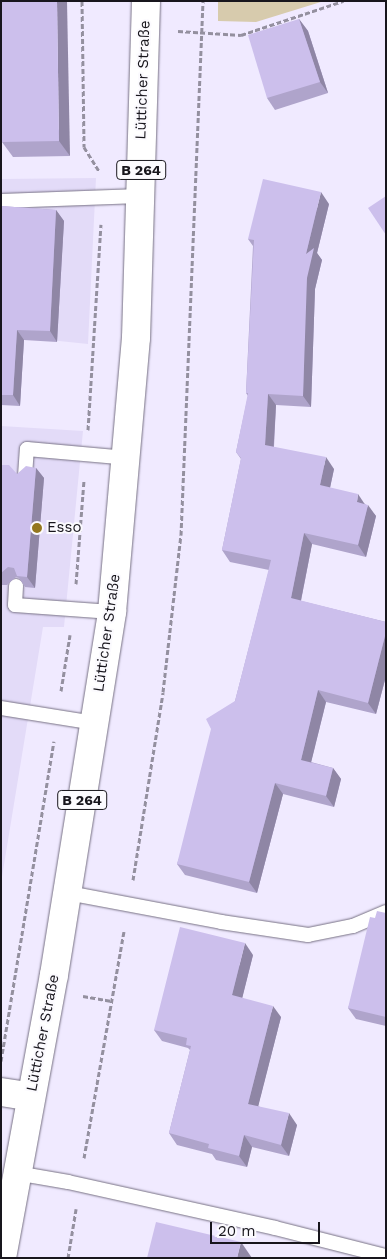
<!DOCTYPE html>
<html>
<head>
<meta charset="utf-8">
<style>
  body { margin:0 }
  #map { position:relative; width:387px; height:1259px; overflow:hidden; background:#f0eaff; font-family:"Work Sans",sans-serif }
  div>[style] { position:absolute }
  .built>* { inset:0; background:#e3dbf8 }
  .green>* { inset:0; background:#d7cbad }
  .path>* { height:3px; margin-top:-1.5px; transform-origin:0; background:repeating-linear-gradient(90deg,#94909f 0 5px,transparent 0 7.5px) }
  .roads { filter:drop-shadow(0 0 1px #777184) drop-shadow(0 0 1px #777184) }
  .service>* { height:14px; margin:-7px; padding:0 7px; transform-origin:7px; border-radius:7px; background:#fff }
  .minor>* { height:28px; margin:-14px; padding:0 14px; transform-origin:14px; border-radius:14px; background:#fff }
  .primary>* { height:28px; margin:-14px; padding:0 14px; transform-origin:14px; border-radius:14px; background:#fff }
  .wall>* { inset:0; background:#afa4cb }
  .shaded-wall>* { inset:0; background:#8f86a5 }
  .building>* { inset:0; background:#ccbfec }
  .dots>* { width:14px; height:14px; translate:-50% -50%; box-sizing:border-box; border:2px solid #fbfafe; border-radius:50% }
  span { translate:-50% -50%; white-space:nowrap; text-align:center; line-height:1.15; -webkit-text-stroke:4px #fbfafe; paint-order:stroke }
  .shield-label span { padding:1px 4px; background:#fbfafe; border:1px solid; border-radius:4px; -webkit-text-stroke-width:0 }
  .shield-label { font-size:14px; color:#18161d; font-weight:700 }
  .street-label { font-size:15px; color:#18161d }
  .poi-label { font-size:15px; color:#18161d }
  .left { translate:0 -50%; text-align:left }
  .frame { position:absolute; inset:0; border:2px solid #18161d; pointer-events:none }
  .scale { position:absolute; left:210px; top:1222px; width:110px; height:22px; box-sizing:border-box; border:2px solid #18161d; border-top:0; padding-left:6px; font-size:15px; line-height:18px; white-space:nowrap; color:#18161d; -webkit-text-stroke:4px #fbfafe; paint-order:stroke }
</style>
</head>
<body>
<div id="map">
  <div class="built">
    <div style="clip-path:polygon(96px 178px,88px 344px,1px 335px,1px 179px)"></div>
    <div style="clip-path:polygon(1px 426px,83px 431px,64px 627px,43px 627px,1px 883px)"></div>
  </div>
  <div class="green">
    <div style="clip-path:polygon(218px 1px,324px 1px,256px 22px,218px 21px)"></div>
  </div>
  <div class="path">
    <div style="left:82px;top:1px;width:146px;rotate:89.2deg"></div>
    <div style="left:84px;top:147px;width:28px;rotate:58deg"></div>
    <div style="left:178px;top:31px;width:63px;rotate:3.6deg"></div>
    <div style="left:241px;top:35px;width:108px;rotate:-18.4deg"></div>
    <div style="left:88px;top:430px;width:206px;rotate:-86.4deg"></div>
    <div style="left:76px;top:584px;width:103px;rotate:-85.6deg"></div>
    <div style="left:61px;top:691px;width:57px;rotate:-80.9deg"></div>
    <div style="left:133px;top:880px;width:190px;rotate:-80.9deg"></div>
    <div style="left:163px;top:692px;width:158px;rotate:-83.5deg"></div>
    <div style="left:181px;top:535px;width:534px;rotate:-87.64deg"></div>
    <div style="left:83px;top:996px;width:29px;rotate:10deg"></div>
    <div style="left:1px;top:1061px;width:324px;rotate:-80.6deg"></div>
    <div style="left:84px;top:1158px;width:230px;rotate:-80deg"></div>
    <div style="left:68px;top:1258px;width:50px;rotate:-80.7deg"></div>
  </div>
  <div class="roads">
    <div class="service">
      <div style="left:1px;top:201px;width:139px;rotate:-2.1deg"></div>
      <div style="left:25px;top:476px;width:27px;rotate:-86deg"></div>
      <div style="left:27px;top:449px;width:100px;rotate:5.1deg"></div>
      <div style="left:16px;top:586px;width:19px;rotate:93deg"></div>
      <div style="left:15px;top:605px;width:97px;rotate:4.1deg"></div>
      <div style="left:1px;top:708px;width:95px;rotate:9.1deg"></div>
      <div style="left:68px;top:893px;width:156px;rotate:10.7deg"></div>
      <div style="left:221px;top:922px;width:88px;rotate:8.5deg"></div>
      <div style="left:308px;top:935px;width:46px;rotate:-11.3deg"></div>
      <div style="left:353px;top:926px;width:36px;rotate:-23deg"></div>
      <div style="left:16px;top:1173px;width:53px;rotate:9.8deg"></div>
      <div style="left:68px;top:1182px;width:212px;rotate:12.5deg"></div>
      <div style="left:275px;top:1228px;width:114px;rotate:14.2deg"></div>
    </div>
    <div class="minor">
      <div style="left:1px;top:1092px;width:30px;rotate:9deg"></div>
    </div>
    <div class="primary">
      <div style="left:2px;top:1258px;width:288px;rotate:-79.6deg"></div>
      <div style="left:54px;top:975px;width:368px;rotate:-80.9deg"></div>
      <div style="left:112px;top:612px;width:275px;rotate:-85deg"></div>
      <div style="left:136px;top:338px;width:337px;rotate:-88.3deg"></div>
    </div>
  </div>
  <div class="wall">
    <div style="clip-path:polygon(1px 1px,70px 156px,13px 157px,2px 142px)"></div>
    <div style="clip-path:polygon(299px 19px,308px 31px,328px 93px,275px 110px,267px 98px)"></div>
    <div style="clip-path:polygon(329px 204px,317px 253px,322px 260px,315px 289px,311px 407px,276px 405px,274px 447px,334px 469px,330px 488px,365px 504px,376px 516px,366px 557px,312px 544px,301px 601px,386px 622px,386px 676px,376px 714px,326px 702px,311px 762px,333px 768px,341px 779px,334px 807px,283px 794px,257px 893px,185px 875px,177px 864px,235px 701px,269px 570px,230px 562px,222px 550px,241px 459px,236px 452px,248px 396px,246px 393px,253px 246px,248px 239px)"></div>
    <div style="clip-path:polygon(1px 206px,56px 210px,64px 221px,57px 342px,24px 340px,20px 406px,1px 405px)"></div>
    <div style="clip-path:polygon(1px 465px,17px 474px,36px 468px,44px 478px,35px 588px,25px 587px,19px 578px,16px 577px,7px 585px,1px 585px)"></div>
    <div style="clip-path:polygon(386px 913px,386px 1026px,356px 1019px,348px 1008px)"></div>
    <div style="clip-path:polygon(253px 955px,242px 998px,281px 1017px,258px 1106px,297px 1125px,289px 1156px,252px 1147px,247px 1167px,216px 1160px,212px 1154px,177px 1145px,169px 1133px,190px 1050px,188px 1048px,162px 1041px,154px 1030px)"></div>
  </div>
  <div class="shaded-wall">
    <div style="clip-path:polygon(57px 1px,67px 1px,70px 156px,59px 141px)"></div>
    <div style="clip-path:polygon(299px 19px,308px 31px,328px 93px,320px 82px)"></div>
    <div style="clip-path:polygon(321px 192px,329px 204px,317px 253px,322px 260px,315px 289px,311px 407px,303px 396px,306px 254px)"></div>
    <div style="clip-path:polygon(56px 210px,64px 221px,57px 342px,50px 331px)"></div>
    <div style="clip-path:polygon(17px 330px,24px 340px,20px 406px,13px 395px)"></div>
    <div style="clip-path:polygon(268px 394px,276px 405px,273px 457px,265px 445px)"></div>
    <div style="clip-path:polygon(326px 457px,334px 469px,328px 497px,320px 485px)"></div>
    <div style="clip-path:polygon(36px 468px,44px 478px,35px 588px,27px 577px)"></div>
    <div style="clip-path:polygon(358px 494px,366px 506px,357px 502px)"></div>
    <div style="clip-path:polygon(368px 505px,376px 516px,366px 557px,358px 545px)"></div>
    <div style="clip-path:polygon(304px 533px,312px 544px,299px 610px,291px 598px)"></div>
    <div style="clip-path:polygon(386px 632px,386px 676px,376px 714px,368px 703px)"></div>
    <div style="clip-path:polygon(318px 690px,326px 702px,309px 771px,301px 760px)"></div>
    <div style="clip-path:polygon(333px 768px,341px 779px,334px 807px,326px 796px)"></div>
    <div style="clip-path:polygon(275px 783px,283px 794px,257px 893px,249px 882px)"></div>
    <div style="clip-path:polygon(245px 943px,253px 955px,240px 1007px,232px 995px)"></div>
    <div style="clip-path:polygon(273px 1006px,281px 1017px,256px 1115px,248px 1104px)"></div>
    <div style="clip-path:polygon(289px 1113px,297px 1125px,289px 1156px,281px 1145px)"></div>
    <div style="clip-path:polygon(244px 1135px,252px 1147px,247px 1167px,239px 1156px)"></div>
    <div style="clip-path:polygon(241px 1242px,252px 1258px,237px 1258px)"></div>
  </div>
  <div class="building">
    <div style="clip-path:polygon(1px 1px,57px 1px,59px 141px,2px 142px)"></div>
    <div style="clip-path:polygon(299px 19px,320px 82px,267px 98px,248px 35px)"></div>
    <div style="clip-path:polygon(263px 179px,321px 192px,306px 254px,314px 248px,307px 278px,303px 396px,268px 394px,265px 445px,326px 457px,320px 485px,358px 494px,357px 502px,368px 505px,358px 545px,304px 533px,291px 598px,386px 622px,386px 632px,368px 703px,318px 690px,301px 760px,333px 768px,326px 796px,275px 783px,249px 882px,177px 864px,211px 729px,206px 719px,235px 701px,271px 560px,222px 550px,241px 458px,236px 452px,248px 393px,246px 393px,254px 240px,248px 239px)"></div>
    <div style="clip-path:polygon(386px 196px,386px 235px,368px 208px)"></div>
    <div style="clip-path:polygon(1px 206px,56px 210px,50px 331px,17px 330px,13px 395px,1px 395px)"></div>
    <div style="clip-path:polygon(1px 465px,9px 465px,17px 474px,26px 466px,36px 468px,27px 577px,17px 576px,14px 568px,8px 567px,1px 573px)"></div>
    <div style="clip-path:polygon(377px 911px,386px 913px,386px 1017px,348px 1008px,370px 917px,375px 918px)"></div>
    <div style="clip-path:polygon(180px 927px,245px 943px,232px 995px,273px 1006px,248px 1104px,289px 1113px,281px 1145px,244px 1135px,239px 1156px,208px 1148px,209px 1144px,169px 1133px,191px 1046px,186px 1045px,187px 1038px,154px 1030px)"></div>
    <div style="clip-path:polygon(156px 1222px,241px 1242px,237px 1258px,147px 1258px)"></div>
  </div>
  <div class="dots">
    <div style="left:37px;top:528px;background:#94771f"></div>
  </div>
  <div class="shield-label">
    <span style="left:141px;top:170px">B 264</span>
    <span style="left:82px;top:800px">B 264</span>
  </div>
  <div class="street-label">
    <span style="left:143px;top:80px;rotate:-88deg">Lütticher Straße</span>
    <span style="left:107px;top:633px;rotate:-82deg">Lütticher Straße</span>
    <span style="left:43px;top:1033px;rotate:-79deg">Lütticher Straße</span>
  </div>
  <div class="poi-label">
    <span class="left" style="left:47px;top:528px">Esso</span>
  </div>
  <div class="frame"></div>
  <div class="scale">20 m</div>
</div>
</body>
</html>
